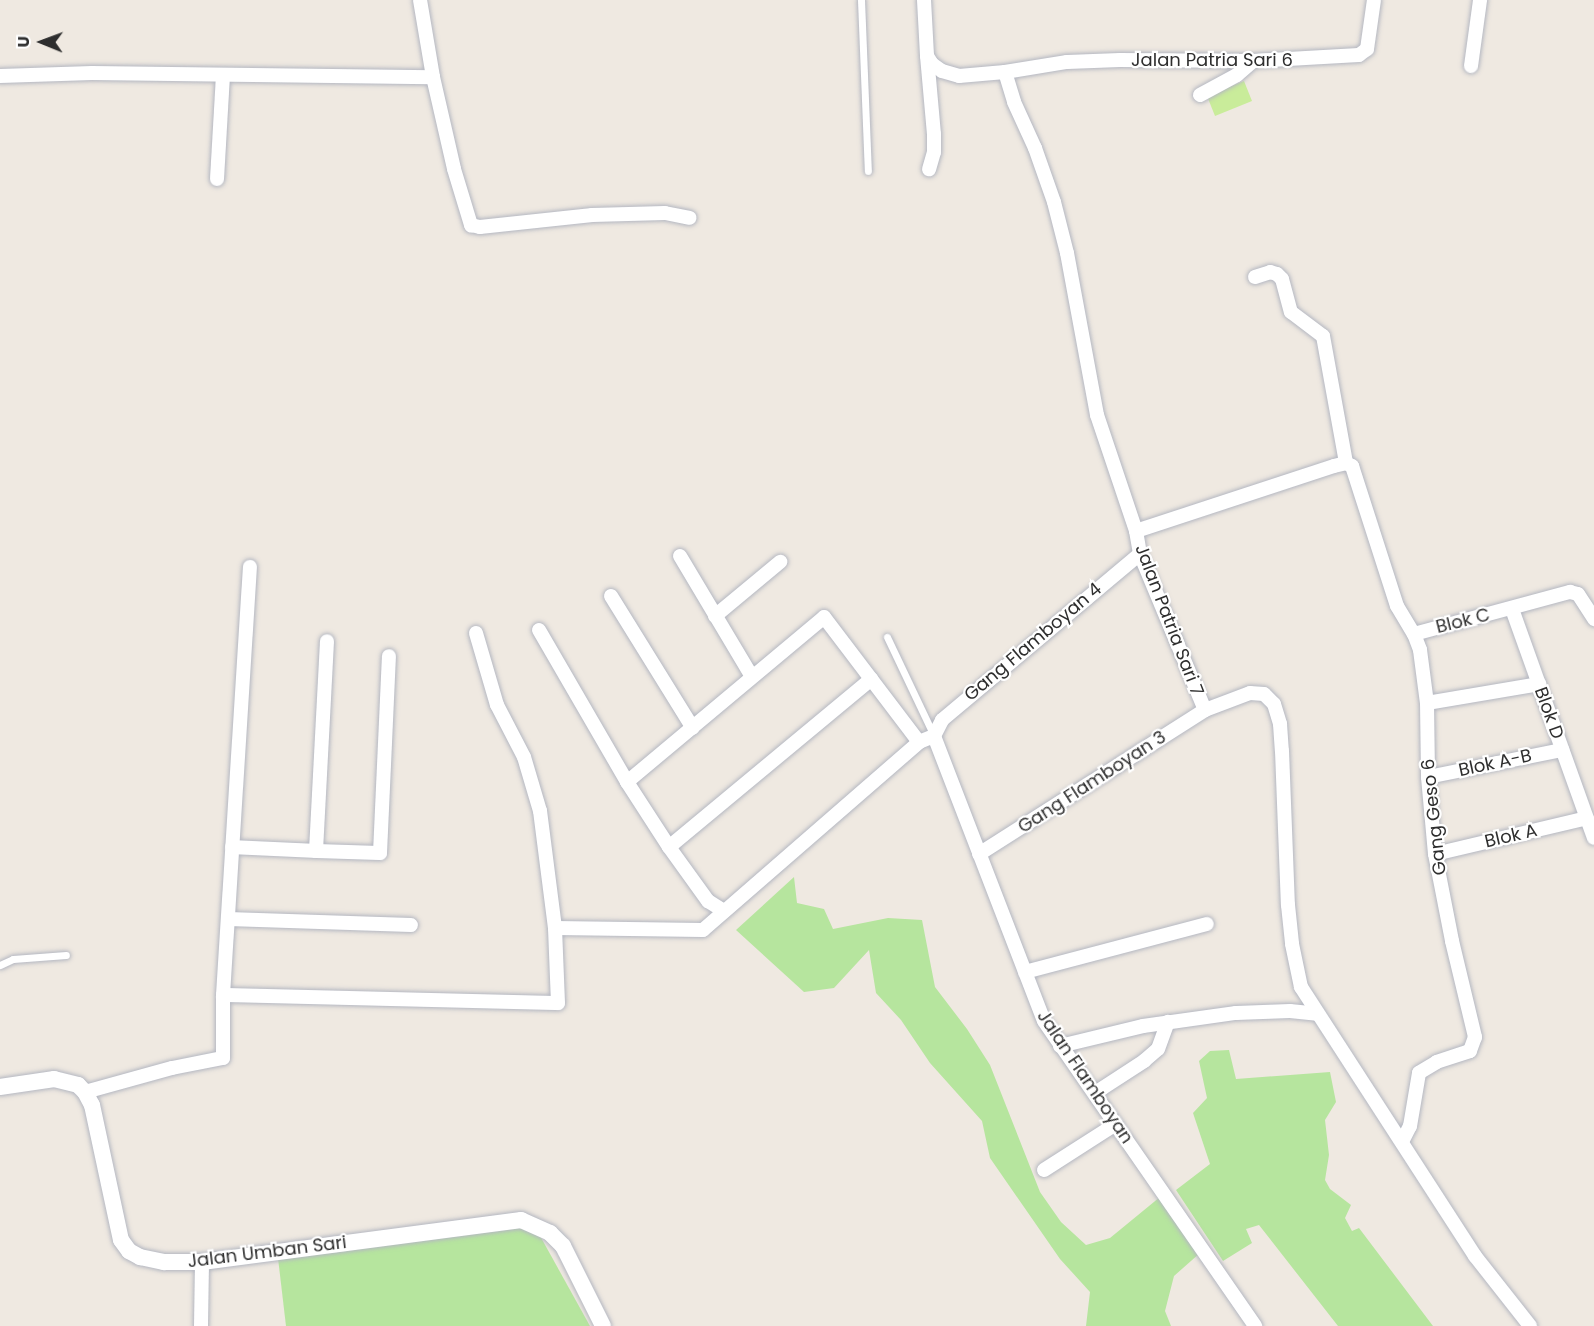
<!DOCTYPE html>
<html>
<head>
<meta charset="utf-8">
<style>
  body { margin:0 }
  #map { position:relative; width:1594px; height:1326px; overflow:hidden; background:#efe9e1; font-family:Poppins,sans-serif }
  div>[style] { position:absolute }
  .green>* { inset:0; background:#b6e59e }
  .pitch>* { inset:0; background:#c9ec9a }
  .roads { filter:drop-shadow(0 0 2px #b4b7c1) drop-shadow(0 0 2px #b4b7c1) }
  .service>* { height:7px; margin:-3.5px; padding:0 3.5px; transform-origin:3.5px; border-radius:3.5px; background:#fff }
  .minor>* { height:14px; margin:-7px; padding:0 7px; transform-origin:7px; border-radius:7px; background:#fff }
  .tertiary>* { height:16px; margin:-8px; padding:0 8px; transform-origin:8px; border-radius:8px; background:#fff }
  span { translate:-50% -50%; white-space:nowrap; text-align:center; line-height:1.15; -webkit-text-stroke:4.5px #fff; paint-order:stroke }
  .street-label { font-size:18px; color:#2e2e2e }
  .north { position:absolute; left:12px; top:12px; width:60px; height:60px; -webkit-text-stroke:4px #fff; paint-order:stroke; rotate:271deg; font-size:16px; font-weight:700; line-height:24px; text-align:center; color:#2e2e2e }
  .north::after { content:''; display:block; margin:auto; width:21px; height:27px; background:#2e2e2e; clip-path:polygon(50% 0,100% 100%,50% 72%,0 100%) }
</style>
</head>
<body>
<div id="map">
  <div class="green">
    <div style="clip-path:polygon(794px 877px,797px 903px,824px 909px,833px 929px,888px 918px,922px 920px,935px 987px,967px 1029px,990px 1065px,1040px 1192px,1061px 1222px,1086px 1245px,1110px 1238px,1160px 1197px,1200px 1253px,1174px 1276px,1165px 1311px,1171px 1326px,1086px 1326px,1090px 1292px,1060px 1259px,990px 1158px,982px 1121px,930px 1063px,901px 1020px,876px 993px,869px 950px,834px 988px,804px 992px,736px 930px)"></div>
    <div style="clip-path:polygon(1229px 1050px,1236px 1079px,1330px 1072px,1336px 1102px,1325px 1120px,1329px 1155px,1325px 1180px,1330px 1189px,1351px 1205px,1345px 1218px,1352px 1231px,1359px 1228px,1433px 1326px,1338px 1326px,1259px 1225px,1246px 1229px,1252px 1243px,1223px 1261px,1176px 1190px,1210px 1164px,1193px 1113px,1207px 1098px,1199px 1061px,1210px 1051px)"></div>
    <div style="clip-path:polygon(507px 1228px,523px 1228px,539px 1234px,590px 1326px,286px 1326px,278px 1258px)"></div>
  </div>
  <div class="pitch">
    <div style="clip-path:polygon(1244px 81px,1252px 101px,1215px 116px,1207px 96px)"></div>
  </div>
  <div class="roads">
    <div class="service">
      <div style="left:861px;top:0;width:171px;rotate:87.7deg"></div>
      <div style="left:887px;top:637px;width:107px;rotate:64.6deg"></div>
      <div style="left:0;top:965px;width:14px;rotate:-25deg"></div>
      <div style="left:13px;top:959px;width:53px;rotate:-4.3deg"></div>
    </div>
    <div class="minor">
      <div style="left:420px;top:0;width:78px;rotate:80.4deg"></div>
      <div style="left:433px;top:77px;width:94px;rotate:77.1deg"></div>
      <div style="left:454px;top:169px;width:59px;rotate:73.1deg"></div>
      <div style="left:471px;top:225px;width:9px;rotate:13deg"></div>
      <div style="left:480px;top:227px;width:113px;rotate:-6.1deg"></div>
      <div style="left:592px;top:215px;width:73px;rotate:-1.6deg"></div>
      <div style="left:665px;top:213px;width:25px;rotate:11deg"></div>
      <div style="left:924px;top:0;width:56px;rotate:86.9deg"></div>
      <div style="left:927px;top:56px;width:9px;rotate:58deg"></div>
      <div style="left:932px;top:64px;width:12px;rotate:35deg"></div>
      <div style="left:942px;top:71px;width:18px;rotate:16deg"></div>
      <div style="left:959px;top:76px;width:46px;rotate:-5deg"></div>
      <div style="left:1005px;top:72px;width:31px;rotate:73deg"></div>
      <div style="left:1014px;top:102px;width:51px;rotate:65.5deg"></div>
      <div style="left:1035px;top:148px;width:57px;rotate:70.6deg"></div>
      <div style="left:1054px;top:202px;width:53px;rotate:75.7deg"></div>
      <div style="left:1067px;top:253px;width:165px;rotate:79.5deg"></div>
      <div style="left:1097px;top:415px;width:122px;rotate:71.4deg"></div>
      <div style="left:1136px;top:531px;width:23px;rotate:80deg"></div>
      <div style="left:1140px;top:554px;width:169px;rotate:67.4deg"></div>
      <div style="left:1205px;top:710px;width:48px;rotate:-20.7deg"></div>
      <div style="left:1250px;top:693px;width:14px;rotate:4deg"></div>
      <div style="left:1264px;top:694px;width:14px;rotate:45deg"></div>
      <div style="left:1274px;top:704px;width:21px;rotate:73deg"></div>
      <div style="left:1280px;top:724px;width:27px;rotate:86deg"></div>
      <div style="left:1282px;top:751px;width:154px;rotate:87.8deg"></div>
      <div style="left:1288px;top:905px;width:39px;rotate:84deg"></div>
      <div style="left:1292px;top:944px;width:44px;rotate:78.2deg"></div>
      <div style="left:1301px;top:987px;width:320px;rotate:57.1deg"></div>
      <div style="left:1475px;top:1256px;width:89px;rotate:51.8deg"></div>
      <div style="left:927px;top:56px;width:78px;rotate:84.9deg"></div>
      <div style="left:934px;top:134px;width:18px;rotate:90deg"></div>
      <div style="left:934px;top:152px;width:18px;rotate:106deg"></div>
      <div style="left:1471px;top:66px;width:67px;rotate:-82.2deg"></div>
      <div style="left:1005px;top:72px;width:63px;rotate:-9.2deg"></div>
      <div style="left:1067px;top:62px;width:53px;rotate:-2.2deg"></div>
      <div style="left:1120px;top:60px;width:133px;rotate:0.4deg"></div>
      <div style="left:1253px;top:61px;width:106px;rotate:-3.2deg"></div>
      <div style="left:1359px;top:55px;width:10px;rotate:-37deg"></div>
      <div style="left:1367px;top:49px;width:49px;rotate:-81.9deg"></div>
      <div style="left:0;top:76px;width:92px;rotate:-1.9deg"></div>
      <div style="left:92px;top:73px;width:341px;rotate:0.7deg"></div>
      <div style="left:1200px;top:95px;width:42px;rotate:-28.4deg"></div>
      <div style="left:1237px;top:75px;width:21px;rotate:-41deg"></div>
      <div style="left:217px;top:179px;width:104px;rotate:-86.7deg"></div>
      <div style="left:1255px;top:277px;width:16px;rotate:-18deg"></div>
      <div style="left:1270px;top:272px;width:7px;rotate:16deg"></div>
      <div style="left:1277px;top:274px;width:7px;rotate:45deg"></div>
      <div style="left:1282px;top:279px;width:34px;rotate:75deg"></div>
      <div style="left:1291px;top:312px;width:40px;rotate:37deg"></div>
      <div style="left:1323px;top:336px;width:129px;rotate:79.7deg"></div>
      <div style="left:1136px;top:531px;width:208px;rotate:-18.2deg"></div>
      <div style="left:1334px;top:466px;width:12px;rotate:-14deg"></div>
      <div style="left:1346px;top:463px;width:7px;rotate:27deg"></div>
      <div style="left:1352px;top:466px;width:147px;rotate:72.2deg"></div>
      <div style="left:1397px;top:606px;width:33px;rotate:59deg"></div>
      <div style="left:1414px;top:634px;width:17px;rotate:69deg"></div>
      <div style="left:1420px;top:650px;width:53px;rotate:82.5deg"></div>
      <div style="left:1427px;top:703px;width:74px;rotate:89.2deg"></div>
      <div style="left:1428px;top:777px;width:77px;rotate:84.8deg"></div>
      <div style="left:1435px;top:854px;width:89px;rotate:78.9deg"></div>
      <div style="left:1452px;top:941px;width:99px;rotate:76.5deg"></div>
      <div style="left:1475px;top:1037px;width:15px;rotate:110deg"></div>
      <div style="left:1470px;top:1051px;width:35px;rotate:162deg"></div>
      <div style="left:1437px;top:1062px;width:21px;rotate:149deg"></div>
      <div style="left:1419px;top:1073px;width:54px;rotate:99.6deg"></div>
      <div style="left:1410px;top:1126px;width:18px;rotate:117deg"></div>
      <div style="left:680px;top:556px;width:139px;rotate:59.2deg"></div>
      <div style="left:611px;top:596px;width:155px;rotate:58.2deg"></div>
      <div style="left:1512px;top:609px;width:243px;rotate:70.3deg"></div>
      <div style="left:715px;top:616px;width:85px;rotate:-39.7deg"></div>
      <div style="left:539px;top:630px;width:176px;rotate:59.9deg"></div>
      <div style="left:627px;top:782px;width:77px;rotate:57.1deg"></div>
      <div style="left:669px;top:847px;width:67px;rotate:54.2deg"></div>
      <div style="left:708px;top:901px;width:19px;rotate:32deg"></div>
      <div style="left:1414px;top:634px;width:162px;rotate:-15.1deg"></div>
      <div style="left:1570px;top:592px;width:8px;rotate:14deg"></div>
      <div style="left:1578px;top:594px;width:30px;rotate:57deg"></div>
      <div style="left:1427px;top:703px;width:114px;rotate:-9.6deg"></div>
      <div style="left:934px;top:736px;width:305px;rotate:68.9deg"></div>
      <div style="left:1044px;top:1021px;width:371px;rotate:55.3deg"></div>
      <div style="left:934px;top:736px;width:18px;rotate:-63deg"></div>
      <div style="left:942px;top:720px;width:258px;rotate:-40deg"></div>
      <div style="left:1428px;top:777px;width:137px;rotate:-11.4deg"></div>
      <div style="left:627px;top:782px;width:257px;rotate:-39.9deg"></div>
      <div style="left:824px;top:617px;width:157px;rotate:52.8deg"></div>
      <div style="left:232px;top:847px;width:84px;rotate:2.7deg"></div>
      <div style="left:316px;top:851px;width:210px;rotate:-87deg"></div>
      <div style="left:669px;top:847px;width:263px;rotate:-39.7deg"></div>
      <div style="left:316px;top:851px;width:64px;rotate:1.8deg"></div>
      <div style="left:380px;top:853px;width:197px;rotate:-87.4deg"></div>
      <div style="left:979px;top:854px;width:268px;rotate:-32.5deg"></div>
      <div style="left:1435px;top:854px;width:156px;rotate:-13.3deg"></div>
      <div style="left:228px;top:919px;width:183px;rotate:1.9deg"></div>
      <div style="left:555px;top:928px;width:148px;rotate:0.8deg"></div>
      <div style="left:703px;top:930px;width:286px;rotate:-41deg"></div>
      <div style="left:919px;top:742px;width:16px;rotate:-22deg"></div>
      <div style="left:1025px;top:972px;width:188px;rotate:-14.8deg"></div>
      <div style="left:223px;top:995px;width:429px;rotate:-86.4deg"></div>
      <div style="left:1060px;top:1046px;width:85px;rotate:-13.5deg"></div>
      <div style="left:1143px;top:1026px;width:94px;rotate:-8deg"></div>
      <div style="left:1236px;top:1013px;width:54px;rotate:-2.1deg"></div>
      <div style="left:1290px;top:1011px;width:27px;rotate:6deg"></div>
      <div style="left:85px;top:1092px;width:90px;rotate:-15.4deg"></div>
      <div style="left:172px;top:1068px;width:52px;rotate:-11.1deg"></div>
      <div style="left:223px;top:1058px;width:63px;rotate:-90deg"></div>
      <div style="left:223px;top:995px;width:335px;rotate:1.4deg"></div>
      <div style="left:558px;top:1003px;width:75px;rotate:-92.3deg"></div>
      <div style="left:555px;top:928px;width:118px;rotate:-97.3deg"></div>
      <div style="left:540px;top:811px;width:56px;rotate:-106.5deg"></div>
      <div style="left:524px;top:757px;width:59px;rotate:-117.4deg"></div>
      <div style="left:497px;top:705px;width:75px;rotate:-106.3deg"></div>
      <div style="left:1095px;top:1093px;width:59px;rotate:-33.1deg"></div>
      <div style="left:1144px;top:1061px;width:18px;rotate:-41deg"></div>
      <div style="left:1158px;top:1049px;width:29px;rotate:-70deg"></div>
      <div style="left:1044px;top:1170px;width:85px;rotate:-32.6deg"></div>
      <div style="left:201px;top:1326px;width:64px;rotate:-89.1deg"></div>
    </div>
    <div class="tertiary">
      <div style="left:0;top:1087px;width:55px;rotate:-8.4deg"></div>
      <div style="left:54px;top:1079px;width:25px;rotate:14deg"></div>
      <div style="left:78px;top:1085px;width:10px;rotate:45deg"></div>
      <div style="left:85px;top:1092px;width:15px;rotate:62deg"></div>
      <div style="left:92px;top:1105px;width:138px;rotate:77.9deg"></div>
      <div style="left:121px;top:1240px;width:14px;rotate:54deg"></div>
      <div style="left:129px;top:1251px;width:13px;rotate:29deg"></div>
      <div style="left:140px;top:1257px;width:25px;rotate:12deg"></div>
      <div style="left:164px;top:1262px;width:38px"></div>
      <div style="left:202px;top:1262px;width:322px;rotate:-7.5deg"></div>
      <div style="left:521px;top:1220px;width:32px;rotate:24deg"></div>
      <div style="left:550px;top:1233px;width:18px;rotate:45deg"></div>
      <div style="left:563px;top:1246px;width:89px;rotate:63.4deg"></div>
    </div>
  </div>
  <div class="street-label">
    <span style="left:1212px;top:60px">Jalan Patria Sari 6</span>
    <span style="left:1169px;top:620px;rotate:69deg">Jalan Patria Sari 7</span>
    <span style="left:1463px;top:621px;rotate:-14deg">Blok C</span>
    <span style="left:1033px;top:642px;rotate:-40deg">Gang Flamboyan 4</span>
    <span style="left:1549px;top:713px;rotate:70deg">Blok D</span>
    <span style="left:1495px;top:763px;rotate:-12deg">Blok A-B</span>
    <span style="left:1092px;top:782px;rotate:-33deg">Gang Flamboyan 3</span>
    <span style="left:1434px;top:817px;rotate:-96deg">Gang Geso 6</span>
    <span style="left:1511px;top:836px;rotate:-13deg">Blok A</span>
    <span style="left:1085px;top:1077px;rotate:56deg">Jalan Flamboyan</span>
    <span style="left:267px;top:1252px;rotate:-7deg">Jalan Umban Sari</span>
  </div>
  <div class="north">U</div>
</div>
</body>
</html>
